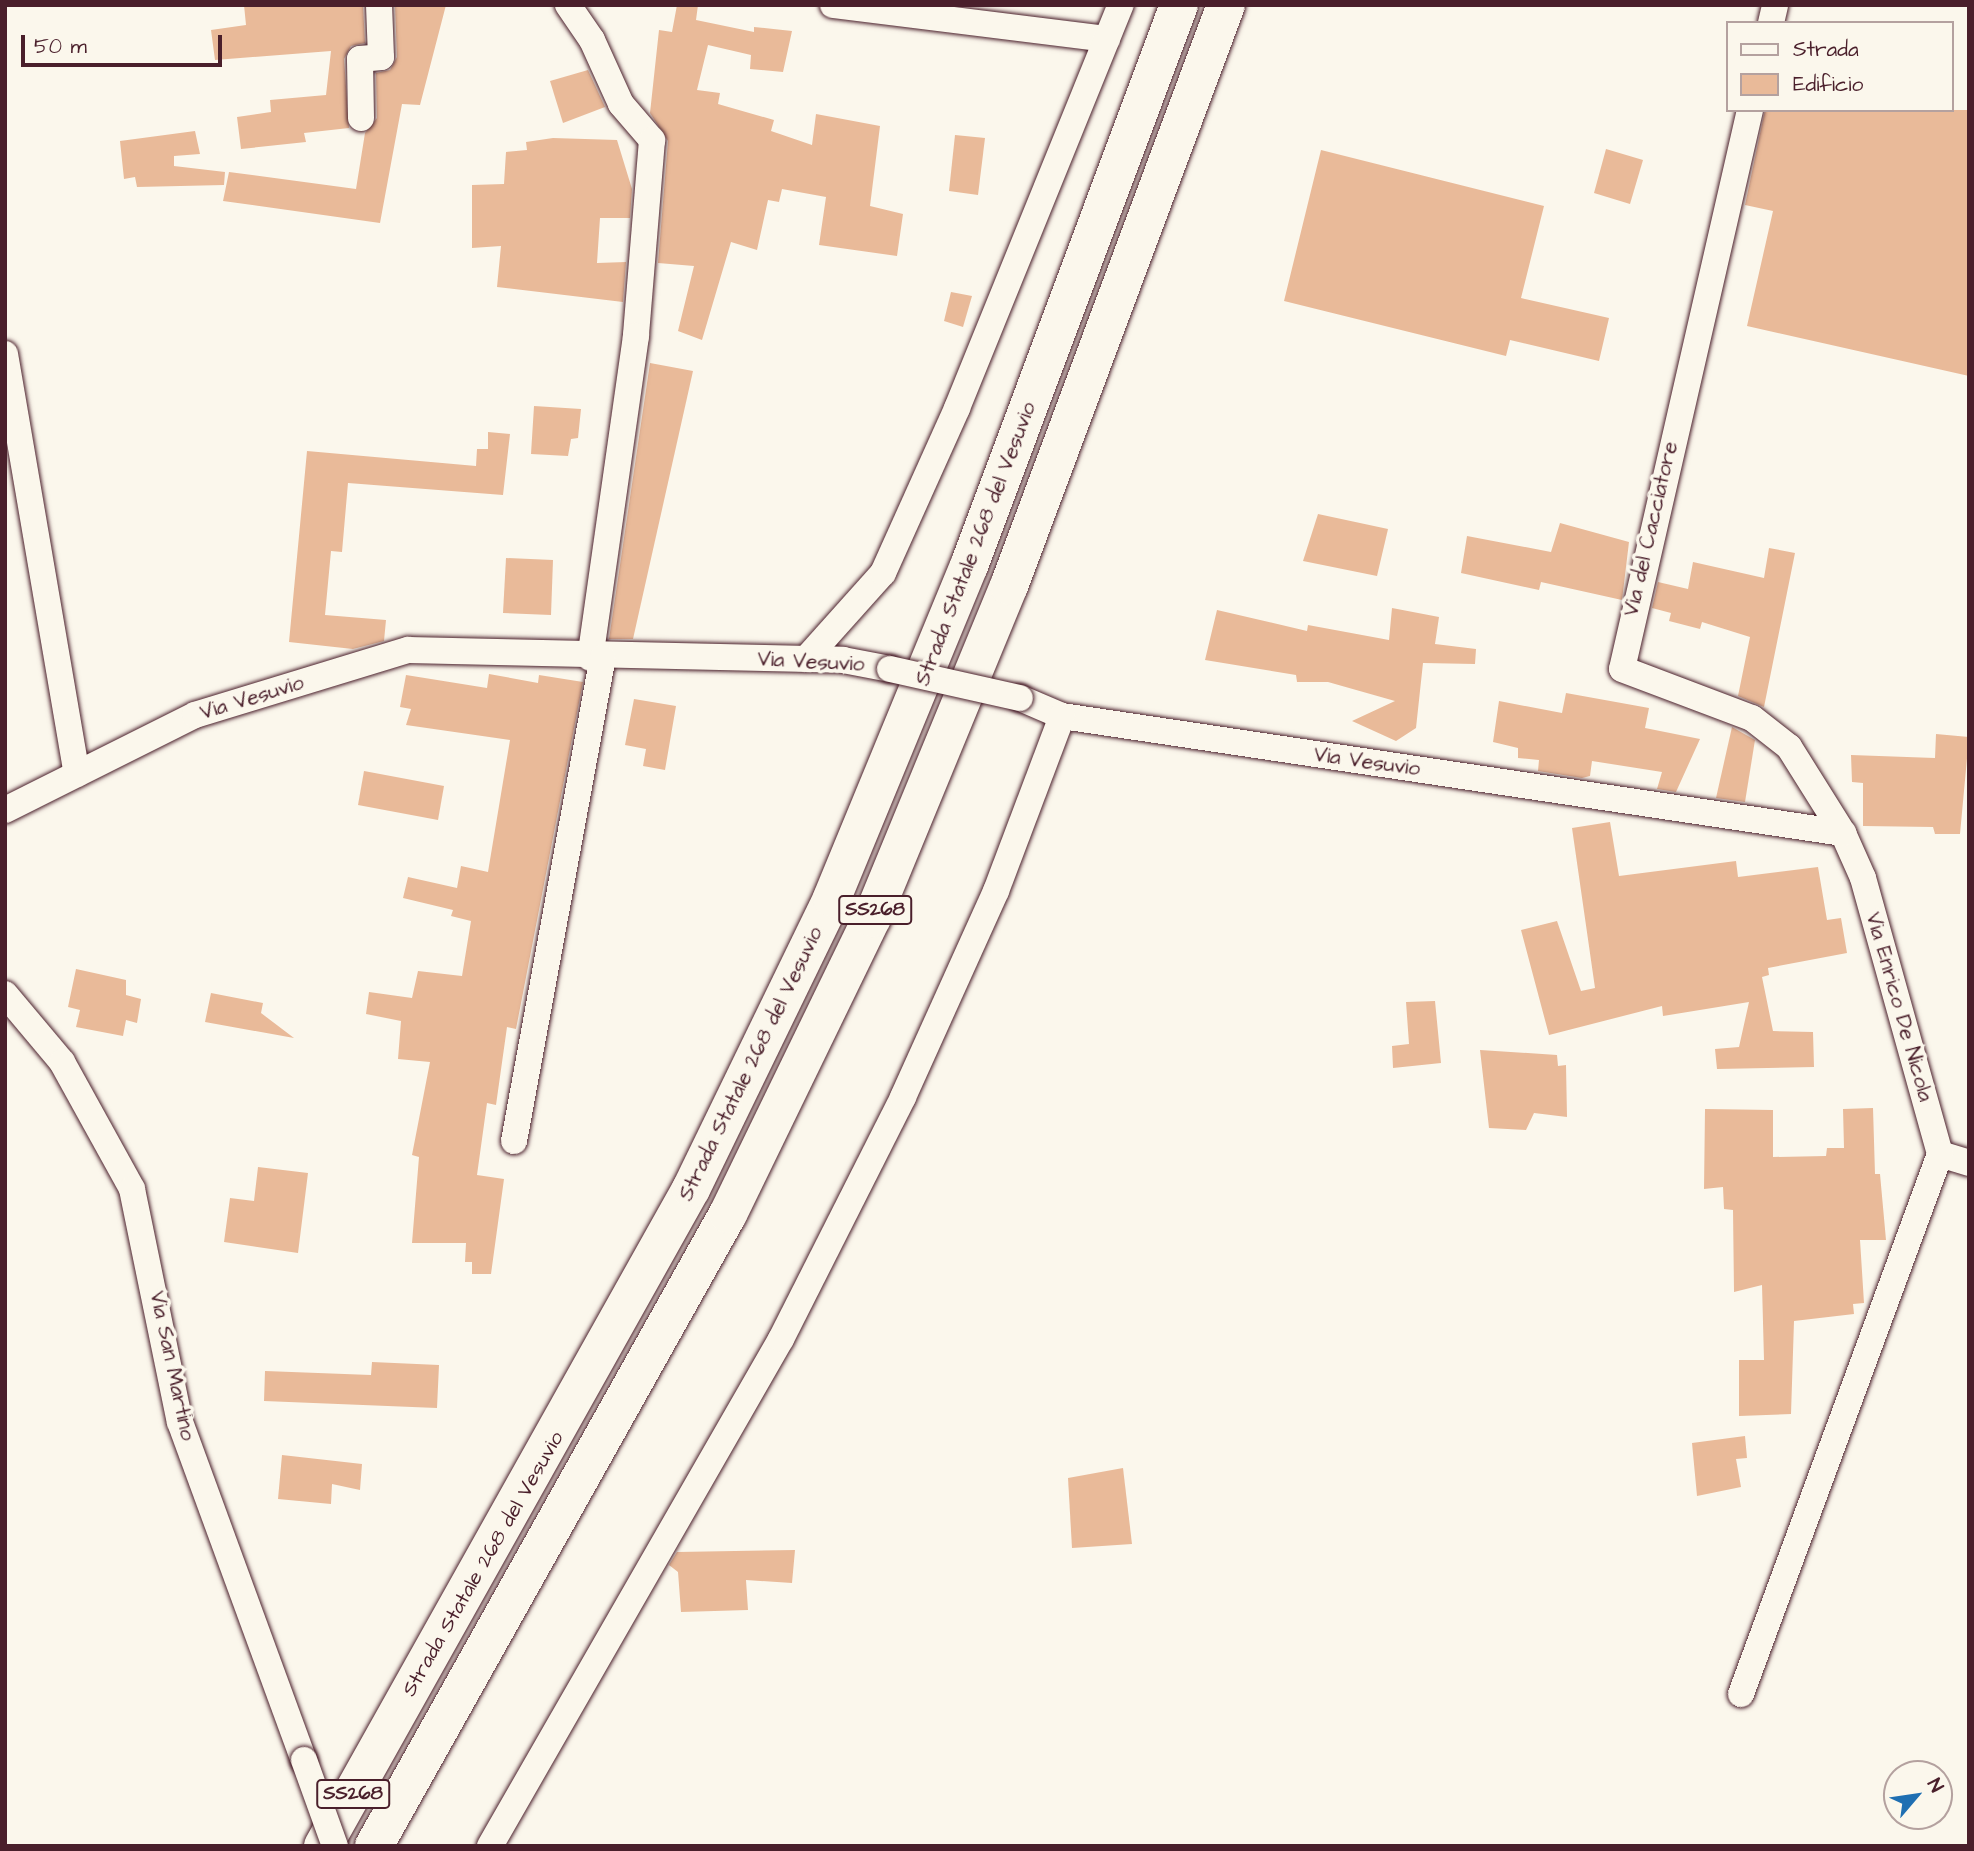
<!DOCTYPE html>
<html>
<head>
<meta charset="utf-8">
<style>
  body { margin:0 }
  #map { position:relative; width:1974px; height:1851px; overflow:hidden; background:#fbf7ec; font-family:"Architects Daughter",sans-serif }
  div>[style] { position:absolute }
  .building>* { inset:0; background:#e9ba99 }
  .roads { filter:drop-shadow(0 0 2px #4a1f2b) drop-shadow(0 0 2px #4a1f2b) }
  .street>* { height:26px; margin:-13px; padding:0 13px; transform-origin:13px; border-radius:13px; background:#fbf7ec }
  .highway>* { height:38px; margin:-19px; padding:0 19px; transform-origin:19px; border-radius:19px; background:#fbf7ec }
  .bridges { filter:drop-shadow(0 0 2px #4a1f2b) drop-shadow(0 0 2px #4a1f2b) }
  .street-bridge>* { height:26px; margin:-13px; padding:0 13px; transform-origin:13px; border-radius:13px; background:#fbf7ec }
  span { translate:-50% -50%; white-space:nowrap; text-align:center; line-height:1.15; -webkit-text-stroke:7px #fbf7ec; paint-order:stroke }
  .shield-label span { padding:2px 5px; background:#fbf7ec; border:2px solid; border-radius:5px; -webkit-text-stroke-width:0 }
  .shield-label { font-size:19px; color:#4a1f2b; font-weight:700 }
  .street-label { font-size:21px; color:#4a1f2b }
  .frame { position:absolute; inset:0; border:7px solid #4a1f2b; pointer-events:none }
  .legend { position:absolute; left:1726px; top:21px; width:228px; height:91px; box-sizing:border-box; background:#fbf7ec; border:2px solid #b4a19f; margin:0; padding:9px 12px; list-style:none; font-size:21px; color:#4a1f2b }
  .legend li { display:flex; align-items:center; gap:14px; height:35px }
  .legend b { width:35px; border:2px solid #b4a19f }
  .north { position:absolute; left:1883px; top:1760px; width:70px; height:70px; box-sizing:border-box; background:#fbf7ec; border:2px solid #b4a19f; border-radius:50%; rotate:61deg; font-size:19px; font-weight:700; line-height:28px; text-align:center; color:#4a1f2b }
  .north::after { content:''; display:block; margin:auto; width:24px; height:32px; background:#1f6fb2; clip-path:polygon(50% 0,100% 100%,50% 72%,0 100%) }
  .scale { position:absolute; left:21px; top:35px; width:201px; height:32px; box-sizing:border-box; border:4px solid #4a1f2b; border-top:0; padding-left:9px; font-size:21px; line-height:24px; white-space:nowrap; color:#4a1f2b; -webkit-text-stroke:5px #fbf7ec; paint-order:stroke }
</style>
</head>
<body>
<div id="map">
  <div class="building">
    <div style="clip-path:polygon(244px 5px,363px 5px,365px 43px,351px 46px,344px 59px,349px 128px,304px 133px,306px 142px,241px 149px,237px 117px,271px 112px,270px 100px,326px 95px,331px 51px,215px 60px,211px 30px,246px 25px)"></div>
    <div style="clip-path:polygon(395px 5px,446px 5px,420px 105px,402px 104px,380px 223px,223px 201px,229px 172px,356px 189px,365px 133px,377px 118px,376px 73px,390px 70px,397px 57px)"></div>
    <div style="clip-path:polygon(677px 5px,698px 5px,696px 20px,754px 32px,754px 27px,792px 31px,783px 72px,750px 69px,751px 55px,708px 45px,697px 90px,720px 93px,718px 104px,774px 120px,771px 131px,812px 145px,816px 114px,880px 126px,870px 206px,903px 214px,897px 256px,819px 245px,826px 197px,782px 189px,779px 202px,768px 200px,757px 250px,731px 242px,702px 340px,678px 331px,694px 266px,658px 263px,668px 141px,650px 113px,659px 30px,672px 32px)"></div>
    <div style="clip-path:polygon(588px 70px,605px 107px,563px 123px,550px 81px)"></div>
    <div style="clip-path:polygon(1765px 110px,1969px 110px,1969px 376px,1747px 326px,1773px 211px,1745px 205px)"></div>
    <div style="clip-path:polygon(195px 131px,200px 154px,174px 156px,174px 166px,225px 172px,224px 185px,137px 187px,135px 177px,124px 179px,120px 141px)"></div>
    <div style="clip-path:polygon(955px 135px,985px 138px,978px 195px,949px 191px)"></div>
    <div style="clip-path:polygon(553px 138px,617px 140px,632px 189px,630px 218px,600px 218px,597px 263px,626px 262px,623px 302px,497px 287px,501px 246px,472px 248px,472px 185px,504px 184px,506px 152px,527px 150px,526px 142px)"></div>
    <div style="clip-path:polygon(1606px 149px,1643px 160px,1630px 204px,1594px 193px)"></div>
    <div style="clip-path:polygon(1321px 150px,1544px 206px,1521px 298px,1609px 318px,1599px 361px,1510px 340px,1506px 356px,1284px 301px)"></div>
    <div style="clip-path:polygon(951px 292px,972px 296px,963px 327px,944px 321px)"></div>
    <div style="clip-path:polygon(650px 363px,693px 371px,633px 639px,609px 639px)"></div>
    <div style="clip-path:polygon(534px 406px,581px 409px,578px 438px,571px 439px,568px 456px,531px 454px)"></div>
    <div style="clip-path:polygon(488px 432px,510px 434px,503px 495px,348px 483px,342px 552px,331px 551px,325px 615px,386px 620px,384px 641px,353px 649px,289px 642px,307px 451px,476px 466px,477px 449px,488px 449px)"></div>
    <div style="clip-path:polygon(1318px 514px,1388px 529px,1377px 576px,1303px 561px)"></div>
    <div style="clip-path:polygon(1560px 523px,1629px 542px,1622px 600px,1541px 582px,1539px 590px,1461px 573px,1467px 536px,1551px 552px)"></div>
    <div style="clip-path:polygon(1769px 548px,1795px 553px,1764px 707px,1738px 696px,1750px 637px,1702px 622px,1700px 629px,1669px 621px,1671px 613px,1652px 608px,1658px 582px,1688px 589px,1693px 562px,1764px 578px)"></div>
    <div style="clip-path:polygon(506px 558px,553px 560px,551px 615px,503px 613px)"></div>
    <div style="clip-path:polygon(1392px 608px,1439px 617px,1435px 644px,1476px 649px,1475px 664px,1423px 663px,1416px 728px,1396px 741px,1352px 721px,1395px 701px,1328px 682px,1297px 682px,1296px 675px,1205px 660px,1217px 610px,1307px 631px,1308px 625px,1389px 640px)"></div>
    <div style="clip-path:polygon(489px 674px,538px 683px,539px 675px,583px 682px,516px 1029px,507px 1027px,496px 1105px,487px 1103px,477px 1175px,504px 1179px,491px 1274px,472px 1274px,472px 1262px,465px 1262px,466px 1243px,412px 1243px,419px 1157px,412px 1155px,430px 1062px,398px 1059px,401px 1021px,366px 1014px,369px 992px,412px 998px,418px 971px,462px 976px,471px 921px,451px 916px,453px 910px,403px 898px,408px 877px,457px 888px,461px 866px,488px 872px,510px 740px,406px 725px,411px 709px,400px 707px,406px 675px,487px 688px)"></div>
    <div style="clip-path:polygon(1566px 693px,1649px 708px,1645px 728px,1700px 739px,1676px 792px,1657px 789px,1662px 772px,1592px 761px,1590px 776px,1582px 778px,1538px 771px,1539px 760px,1518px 758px,1518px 748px,1493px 742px,1499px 701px,1562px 713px)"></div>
    <div style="clip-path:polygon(634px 699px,676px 706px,665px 770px,643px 766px,646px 749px,625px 745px)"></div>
    <div style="clip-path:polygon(1732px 727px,1755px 740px,1745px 802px,1716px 798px)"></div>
    <div style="clip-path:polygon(1936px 734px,1969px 737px,1960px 834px,1935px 834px,1933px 827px,1863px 826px,1863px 783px,1852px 782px,1851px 755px,1935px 758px)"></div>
    <div style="clip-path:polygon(364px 771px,444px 786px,438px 820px,358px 805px)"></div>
    <div style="clip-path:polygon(1610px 822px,1619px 876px,1736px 861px,1738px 877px,1818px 867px,1827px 920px,1841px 918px,1847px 953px,1768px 968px,1769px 975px,1762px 977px,1773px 1031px,1813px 1032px,1814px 1067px,1717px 1069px,1715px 1049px,1739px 1047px,1749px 1002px,1663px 1016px,1662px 1006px,1549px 1035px,1521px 930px,1557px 921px,1581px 991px,1595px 988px,1572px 828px)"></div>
    <div style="clip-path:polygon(76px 969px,126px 980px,126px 995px,141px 999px,137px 1023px,126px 1020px,123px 1036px,76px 1027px,80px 1010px,68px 1007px)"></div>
    <div style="clip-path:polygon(211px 993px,263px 1003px,261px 1013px,294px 1038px,205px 1022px)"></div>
    <div style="clip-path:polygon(1435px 1001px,1441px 1063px,1393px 1068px,1392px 1046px,1409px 1044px,1406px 1002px)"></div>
    <div style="clip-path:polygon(1480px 1050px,1557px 1055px,1558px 1066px,1566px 1065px,1567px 1117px,1534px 1113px,1526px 1130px,1489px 1128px)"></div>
    <div style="clip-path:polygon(1873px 1108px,1875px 1174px,1880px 1174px,1886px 1240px,1860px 1240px,1864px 1303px,1853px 1304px,1854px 1314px,1794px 1321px,1791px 1414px,1739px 1416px,1739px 1360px,1764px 1360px,1762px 1285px,1734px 1292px,1733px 1210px,1724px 1209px,1723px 1187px,1704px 1189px,1705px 1109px,1773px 1110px,1773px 1157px,1826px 1156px,1827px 1148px,1844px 1148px,1843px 1109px)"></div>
    <div style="clip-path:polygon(258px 1167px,308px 1173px,298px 1253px,224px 1242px,230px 1198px,254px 1201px)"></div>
    <div style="clip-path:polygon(372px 1362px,439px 1365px,437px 1408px,264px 1401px,265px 1371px,371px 1375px)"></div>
    <div style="clip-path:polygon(1745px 1436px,1747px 1458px,1736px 1459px,1741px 1487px,1697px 1496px,1692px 1443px)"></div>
    <div style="clip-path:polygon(282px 1455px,362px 1464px,360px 1490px,332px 1484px,331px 1504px,278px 1499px)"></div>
    <div style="clip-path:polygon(1123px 1468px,1132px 1544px,1072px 1548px,1068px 1478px)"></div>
    <div style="clip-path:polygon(795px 1550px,792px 1583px,746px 1580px,748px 1610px,681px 1612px,678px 1572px,669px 1565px,677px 1552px)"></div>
  </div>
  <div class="roads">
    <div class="street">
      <div style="left:568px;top:5px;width:42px;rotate:55.6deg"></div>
      <div style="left:592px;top:40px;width:70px;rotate:65.6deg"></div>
      <div style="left:621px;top:104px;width:48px;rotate:49.3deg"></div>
      <div style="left:652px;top:140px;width:197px;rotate:94.7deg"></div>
      <div style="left:636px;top:336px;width:325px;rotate:98.1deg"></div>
      <div style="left:833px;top:5px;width:276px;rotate:7.1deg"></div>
      <div style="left:1771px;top:23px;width:18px;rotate:-77deg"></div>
      <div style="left:1750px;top:110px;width:573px;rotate:102.9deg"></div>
      <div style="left:1622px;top:669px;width:139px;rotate:20.7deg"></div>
      <div style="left:1752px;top:718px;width:47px;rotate:38.1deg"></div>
      <div style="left:1789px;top:747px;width:102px;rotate:57.9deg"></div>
      <div style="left:1843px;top:833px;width:49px;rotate:66deg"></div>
      <div style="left:1863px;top:878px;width:287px;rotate:74.4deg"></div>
      <div style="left:1940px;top:1154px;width:30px;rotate:17deg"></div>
      <div style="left:361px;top:118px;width:59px;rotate:-91deg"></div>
      <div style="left:360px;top:59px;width:21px;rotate:-5deg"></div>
      <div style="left:381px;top:57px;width:52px;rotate:-92.2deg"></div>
      <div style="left:5px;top:354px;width:426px;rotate:80.3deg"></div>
      <div style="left:806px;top:659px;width:115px;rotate:-48.2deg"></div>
      <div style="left:883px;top:573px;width:181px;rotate:-65.8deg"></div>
      <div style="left:957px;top:408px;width:435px;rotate:-67.9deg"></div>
      <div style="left:1020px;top:698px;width:46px;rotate:23.2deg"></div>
      <div style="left:1062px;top:716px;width:790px;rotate:8.52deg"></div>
      <div style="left:5px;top:810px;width:212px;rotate:-26.6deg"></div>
      <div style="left:195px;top:715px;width:223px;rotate:-17deg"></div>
      <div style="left:408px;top:650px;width:435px;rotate:1.3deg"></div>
      <div style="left:843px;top:660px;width:48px;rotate:10.8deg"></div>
      <div style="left:5px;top:994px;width:89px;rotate:50deg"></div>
      <div style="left:62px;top:1062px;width:145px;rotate:61.1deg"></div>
      <div style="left:132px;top:1189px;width:238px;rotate:78.4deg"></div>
      <div style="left:180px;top:1422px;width:360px;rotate:69.9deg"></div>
      <div style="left:514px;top:1141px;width:491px;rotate:-79.6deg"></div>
      <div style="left:1741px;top:1694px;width:576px;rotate:-69.77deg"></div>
      <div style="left:490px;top:1846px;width:585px;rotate:-60.15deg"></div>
      <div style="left:781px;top:1339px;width:271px;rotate:-63.2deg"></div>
      <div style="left:903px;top:1097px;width:226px;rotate:-65.7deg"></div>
      <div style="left:996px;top:891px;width:187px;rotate:-69.3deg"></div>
    </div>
    <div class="highway">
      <div style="left:323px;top:1846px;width:753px;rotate:-60.75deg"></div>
      <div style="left:691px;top:1189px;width:323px;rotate:-64.1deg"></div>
      <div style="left:832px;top:898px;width:359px;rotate:-67.6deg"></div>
      <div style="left:969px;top:566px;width:599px;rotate:-69.48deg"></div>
      <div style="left:374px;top:1846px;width:724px;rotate:-60.75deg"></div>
      <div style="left:728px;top:1214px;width:329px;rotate:-64.1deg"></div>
      <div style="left:872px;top:918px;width:359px;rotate:-67.6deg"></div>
      <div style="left:1009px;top:586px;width:620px;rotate:-69.52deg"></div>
    </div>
  </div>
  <div class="bridges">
    <div class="street-bridge">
      <div style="left:890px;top:669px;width:133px;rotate:12.6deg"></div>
      <div style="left:304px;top:1760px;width:91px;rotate:70.2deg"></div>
    </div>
  </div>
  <div class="shield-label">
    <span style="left:875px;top:910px">SS268</span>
    <span style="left:353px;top:1794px">SS268</span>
  </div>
  <div class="street-label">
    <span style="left:1651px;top:529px;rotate:-77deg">Via del Cacciatore</span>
    <span style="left:976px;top:544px;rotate:-69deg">Strada Statale 268 del Vesuvio</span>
    <span style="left:811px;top:662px;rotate:3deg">Via Vesuvio</span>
    <span style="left:252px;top:698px;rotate:-17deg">Via Vesuvio</span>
    <span style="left:1367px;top:762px;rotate:8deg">Via Vesuvio</span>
    <span style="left:1899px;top:1007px;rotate:74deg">Via Enrico De Nicola</span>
    <span style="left:751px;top:1064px;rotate:-64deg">Strada Statale 268 del Vesuvio</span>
    <span style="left:172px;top:1366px;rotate:78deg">Via San Martino</span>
    <span style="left:483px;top:1564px;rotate:-60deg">Strada Statale 268 del Vesuvio</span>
  </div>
  <div class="frame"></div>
  <ul class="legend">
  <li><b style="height:9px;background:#fbf7ec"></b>Strada</li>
  <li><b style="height:19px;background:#e9ba99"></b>Edificio</li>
  </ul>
  <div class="north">N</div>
  <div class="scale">50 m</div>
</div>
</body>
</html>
